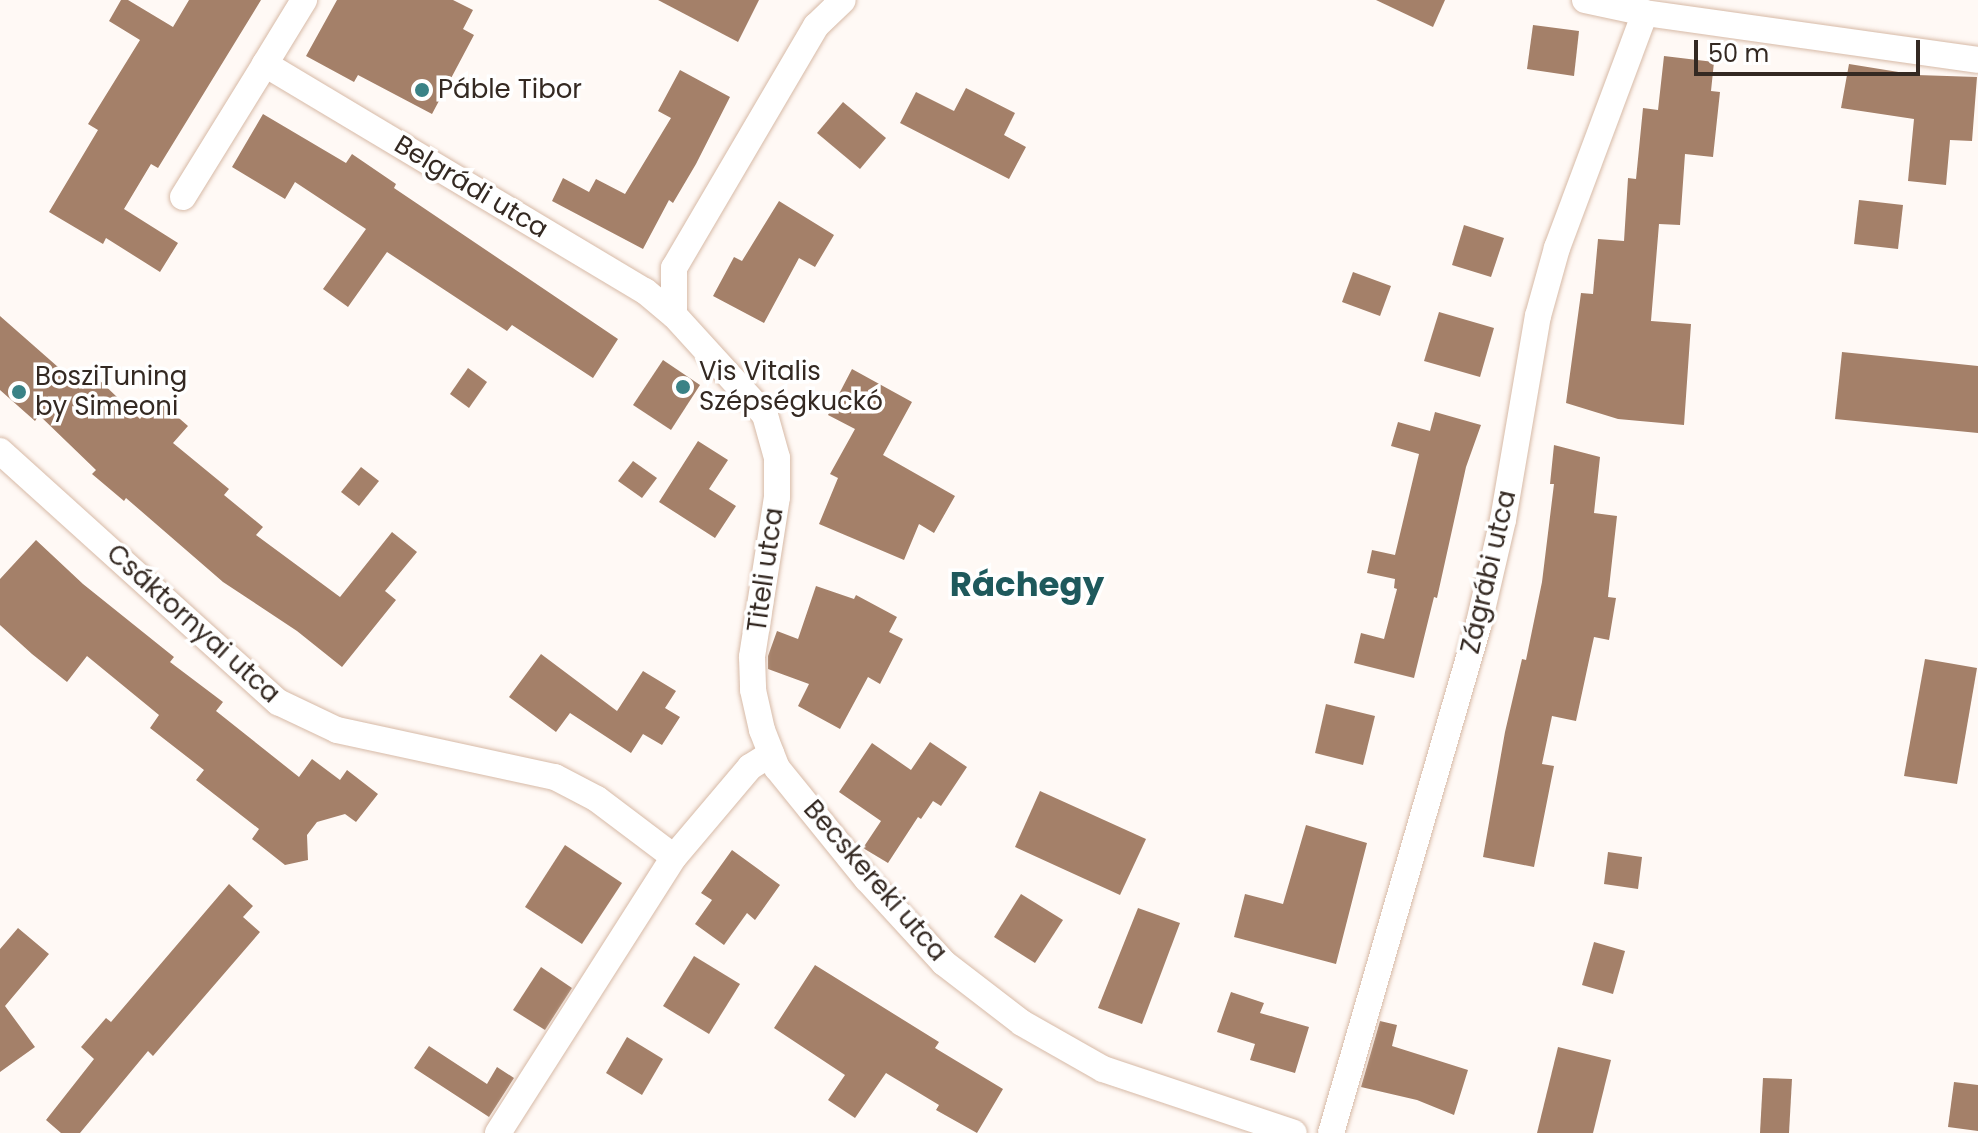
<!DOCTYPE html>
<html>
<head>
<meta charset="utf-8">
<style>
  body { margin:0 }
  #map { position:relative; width:1978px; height:1133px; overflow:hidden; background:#fff9f5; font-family:Poppins,sans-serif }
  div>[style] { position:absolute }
  .building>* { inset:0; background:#a48069 }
  .roads { filter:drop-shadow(0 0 2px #d7baa7) drop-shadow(0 0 2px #d7baa7) }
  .minor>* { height:26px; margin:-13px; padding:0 13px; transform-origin:13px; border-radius:13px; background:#fff }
  .dots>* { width:22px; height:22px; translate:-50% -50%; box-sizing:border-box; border:4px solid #fff; border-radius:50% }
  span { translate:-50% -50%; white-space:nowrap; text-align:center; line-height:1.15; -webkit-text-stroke:7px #fff; paint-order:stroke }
  .poi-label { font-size:26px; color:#342922 }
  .left { translate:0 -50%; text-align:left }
  .street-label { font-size:26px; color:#342922 }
  .district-label { font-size:34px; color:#1e595c; font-weight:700 }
  .scale { position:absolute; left:1694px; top:40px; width:226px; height:36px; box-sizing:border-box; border:4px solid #342922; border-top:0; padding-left:10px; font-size:24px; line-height:28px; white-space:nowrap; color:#342922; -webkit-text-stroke:6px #fff; paint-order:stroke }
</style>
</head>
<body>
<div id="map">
  <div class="building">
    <div style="clip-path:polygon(121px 0,128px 0,173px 27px,189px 0,261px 0,158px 168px,151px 164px,124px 209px,178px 243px,160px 272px,106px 238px,103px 244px,49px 212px,98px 130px,88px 124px,140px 40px,109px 21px)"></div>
    <div style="clip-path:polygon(337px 0,453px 0,473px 10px,463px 29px,474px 35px,432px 114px,358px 75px,354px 82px,306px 56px)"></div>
    <div style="clip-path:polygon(658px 0,759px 0,738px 42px)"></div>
    <div style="clip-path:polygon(1376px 0,1445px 0,1433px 27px)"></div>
    <div style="clip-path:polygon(1533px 25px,1579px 31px,1574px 76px,1527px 69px)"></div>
    <div style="clip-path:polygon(1664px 56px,1714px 62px,1711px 91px,1720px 92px,1713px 157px,1685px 154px,1680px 225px,1659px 224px,1651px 321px,1691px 324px,1684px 425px,1618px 419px,1566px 403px,1581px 293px,1593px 294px,1598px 239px,1624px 241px,1628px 178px,1636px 179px,1643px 108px,1658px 110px)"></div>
    <div style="clip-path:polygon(1849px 64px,1917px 75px,1977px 77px,1972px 141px,1950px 140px,1946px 185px,1908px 181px,1914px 119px,1841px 108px)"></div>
    <div style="clip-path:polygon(680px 70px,730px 97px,696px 164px,673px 203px,669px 200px,643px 249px,552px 201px,563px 178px,589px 192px,596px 179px,625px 194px,671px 118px,658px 111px)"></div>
    <div style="clip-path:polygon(966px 88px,1015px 113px,1004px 135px,1026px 147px,1009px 179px,900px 123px,916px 92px,954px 111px)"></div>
    <div style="clip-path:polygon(843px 102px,886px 138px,860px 169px,817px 133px)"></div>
    <div style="clip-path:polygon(263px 114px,346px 163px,352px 154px,396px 184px,394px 188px,618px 339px,593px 378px,512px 325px,507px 331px,387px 252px,348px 307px,323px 289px,366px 229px,295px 182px,285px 199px,232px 167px)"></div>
    <div style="clip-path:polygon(1859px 200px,1903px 205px,1898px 249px,1854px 244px)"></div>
    <div style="clip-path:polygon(779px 201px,834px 235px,815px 267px,799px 258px,764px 323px,713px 296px,734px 257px,742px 261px)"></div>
    <div style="clip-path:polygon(1464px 225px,1504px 238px,1491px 277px,1452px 265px)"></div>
    <div style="clip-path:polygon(1353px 272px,1391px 286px,1380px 316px,1342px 302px)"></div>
    <div style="clip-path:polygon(1439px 312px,1494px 328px,1480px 377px,1424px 361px)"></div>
    <div style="clip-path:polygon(0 316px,83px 389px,95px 376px,140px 419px,157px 399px,188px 426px,173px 443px,229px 489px,224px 495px,263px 527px,256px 535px,340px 597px,392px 532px,417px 552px,385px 591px,396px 600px,342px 667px,297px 631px,223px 582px,126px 498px,124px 501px,92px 474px,96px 470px,39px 415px,35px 421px,0 390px)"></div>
    <div style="clip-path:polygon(1842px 352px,1978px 366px,1978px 433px,1835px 419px)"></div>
    <div style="clip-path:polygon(663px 360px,700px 385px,671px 430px,633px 405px)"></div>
    <div style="clip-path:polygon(468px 368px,487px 382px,469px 408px,450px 394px)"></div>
    <div style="clip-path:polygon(852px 369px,912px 402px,883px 455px,955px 496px,934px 533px,919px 524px,904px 560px,819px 524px,838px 478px,830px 474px,855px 429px,828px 415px)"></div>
    <div style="clip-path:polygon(1435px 412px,1481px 425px,1466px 467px,1437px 598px,1434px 597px,1414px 678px,1354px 663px,1361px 633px,1384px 639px,1397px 589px,1394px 588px,1395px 579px,1367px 573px,1372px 550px,1395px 555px,1419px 454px,1391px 446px,1398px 422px,1430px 431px)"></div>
    <div style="clip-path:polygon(698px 441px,728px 460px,709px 489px,736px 506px,715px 538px,659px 502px)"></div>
    <div style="clip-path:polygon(1554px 445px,1600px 457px,1594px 513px,1617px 516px,1608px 597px,1616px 598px,1609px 640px,1594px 637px,1576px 721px,1552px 716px,1542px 764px,1554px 766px,1534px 867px,1483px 857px,1505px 732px,1522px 659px,1526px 660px,1542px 582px,1554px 484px,1550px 484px)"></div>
    <div style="clip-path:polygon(633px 461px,657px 478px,642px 498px,618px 481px)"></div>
    <div style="clip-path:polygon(361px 467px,379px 481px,359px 506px,341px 492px)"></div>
    <div style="clip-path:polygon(36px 540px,83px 584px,174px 657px,170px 662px,223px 702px,216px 711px,299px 777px,312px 759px,340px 780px,347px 770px,378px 794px,356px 822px,345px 814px,317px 822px,307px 835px,308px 860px,285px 865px,252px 839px,259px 829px,196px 780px,204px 770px,150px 728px,159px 715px,87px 656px,67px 682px,32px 654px,0 625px,0 579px)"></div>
    <div style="clip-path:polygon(816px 586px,854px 599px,856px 595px,897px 617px,889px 632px,903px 639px,880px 684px,868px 677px,840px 729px,798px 706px,809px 684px,768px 669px,768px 656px,777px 631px,798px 639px)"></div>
    <div style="clip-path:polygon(541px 654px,617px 711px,643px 671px,676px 691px,665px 708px,680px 717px,662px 745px,643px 734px,631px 753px,570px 713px,556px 732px,509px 697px)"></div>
    <div style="clip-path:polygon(1925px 659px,1977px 668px,1957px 784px,1904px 776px)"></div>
    <div style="clip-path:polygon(1326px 704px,1375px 716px,1363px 765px,1315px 753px)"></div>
    <div style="clip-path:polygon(930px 742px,967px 767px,941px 806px,933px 801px,921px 819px,918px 817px,888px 863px,863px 848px,881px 821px,839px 792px,872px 743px,911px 770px)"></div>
    <div style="clip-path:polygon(1040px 791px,1146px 839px,1120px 895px,1015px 847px)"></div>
    <div style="clip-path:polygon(1306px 825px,1367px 843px,1336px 964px,1234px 937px,1245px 894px,1283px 904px)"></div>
    <div style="clip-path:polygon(565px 845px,622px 883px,582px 944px,525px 907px)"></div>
    <div style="clip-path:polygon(732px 850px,780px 885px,755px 920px,747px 913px,724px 945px,695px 924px,712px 900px,701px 893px)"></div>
    <div style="clip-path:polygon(1608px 852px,1642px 857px,1638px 889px,1604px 884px)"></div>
    <div style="clip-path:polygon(229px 884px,253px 906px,243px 917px,260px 932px,153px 1056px,148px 1051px,80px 1133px,61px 1133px,46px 1120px,94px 1059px,81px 1047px,106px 1018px,111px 1022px)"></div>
    <div style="clip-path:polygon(1021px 894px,1063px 920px,1035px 963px,994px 937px)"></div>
    <div style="clip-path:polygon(1138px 908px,1180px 923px,1142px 1024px,1098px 1008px)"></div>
    <div style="clip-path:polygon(18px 928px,49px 954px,5px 1006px,35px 1047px,0 1072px,0 949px)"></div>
    <div style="clip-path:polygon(1594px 942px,1625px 951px,1613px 994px,1582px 985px)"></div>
    <div style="clip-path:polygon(694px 956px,740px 984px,709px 1034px,663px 1006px)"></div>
    <div style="clip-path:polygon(815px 965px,939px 1042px,935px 1048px,1003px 1089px,977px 1133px,936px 1110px,939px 1105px,886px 1073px,855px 1118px,828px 1100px,845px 1075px,774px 1028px)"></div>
    <div style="clip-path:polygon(541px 967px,572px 988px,545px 1030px,513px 1010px)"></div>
    <div style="clip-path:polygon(1231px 992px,1264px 1003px,1260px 1013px,1309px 1027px,1295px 1073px,1250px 1060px,1255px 1044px,1217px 1032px)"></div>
    <div style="clip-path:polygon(1380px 1021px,1397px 1025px,1392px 1046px,1468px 1070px,1454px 1115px,1417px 1100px,1361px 1087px)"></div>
    <div style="clip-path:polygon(627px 1037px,663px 1059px,642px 1095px,606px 1073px)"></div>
    <div style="clip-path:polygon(429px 1046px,487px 1084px,497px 1067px,514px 1078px,489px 1117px,414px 1068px)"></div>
    <div style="clip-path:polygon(1558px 1047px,1611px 1060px,1593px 1133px,1537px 1133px)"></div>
    <div style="clip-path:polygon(1763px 1078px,1792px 1079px,1789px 1133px,1760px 1133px)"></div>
    <div style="clip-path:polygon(1954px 1082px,1978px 1085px,1978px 1131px,1948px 1127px)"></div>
  </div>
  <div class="roads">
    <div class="minor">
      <div style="left:1585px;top:0;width:61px;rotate:12.2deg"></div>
      <div style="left:1645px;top:13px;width:336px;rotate:8deg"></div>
      <div style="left:265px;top:64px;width:75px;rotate:-58.6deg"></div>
      <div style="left:183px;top:197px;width:156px;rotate:-58.3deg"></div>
      <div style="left:265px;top:64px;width:443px;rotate:30.9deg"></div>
      <div style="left:645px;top:291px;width:38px;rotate:40deg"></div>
      <div style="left:674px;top:315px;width:135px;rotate:47.7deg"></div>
      <div style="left:765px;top:415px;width:45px;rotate:74.4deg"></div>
      <div style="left:777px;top:458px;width:39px;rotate:90deg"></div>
      <div style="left:777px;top:497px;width:162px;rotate:98.9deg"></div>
      <div style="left:752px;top:657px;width:33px;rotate:88deg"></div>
      <div style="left:753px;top:690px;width:41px;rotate:77.3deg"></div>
      <div style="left:762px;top:730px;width:41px;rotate:68.5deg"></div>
      <div style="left:777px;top:768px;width:143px;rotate:51deg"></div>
      <div style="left:867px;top:879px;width:114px;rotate:47.5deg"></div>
      <div style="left:944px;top:963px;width:98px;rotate:37.6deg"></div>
      <div style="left:1022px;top:1023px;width:93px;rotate:29.6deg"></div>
      <div style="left:1103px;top:1069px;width:201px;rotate:18.5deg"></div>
      <div style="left:674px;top:315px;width:47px;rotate:-90deg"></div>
      <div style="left:674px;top:268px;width:281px;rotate:-59.6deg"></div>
      <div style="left:816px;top:26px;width:37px;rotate:-44deg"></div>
      <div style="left:0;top:451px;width:375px;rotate:42.1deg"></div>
      <div style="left:278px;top:702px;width:65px;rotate:25.4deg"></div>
      <div style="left:337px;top:730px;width:223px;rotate:12.2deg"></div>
      <div style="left:555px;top:777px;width:47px;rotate:27.6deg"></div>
      <div style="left:597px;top:799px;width:96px;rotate:37deg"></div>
      <div style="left:498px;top:1133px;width:327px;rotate:-57.5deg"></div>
      <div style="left:674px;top:857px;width:118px;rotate:-49.8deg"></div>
      <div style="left:750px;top:767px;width:25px;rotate:-32deg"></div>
      <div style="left:1331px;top:1133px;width:531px;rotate:-73.82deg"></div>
      <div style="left:1479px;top:623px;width:106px;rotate:-76.9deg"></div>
      <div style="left:1503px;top:520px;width:207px;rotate:-80.3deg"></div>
      <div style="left:1538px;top:316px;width:71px;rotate:-74.4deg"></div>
      <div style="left:1557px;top:248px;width:251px;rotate:-69.5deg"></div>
    </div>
  </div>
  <div class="dots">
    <div style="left:422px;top:90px;background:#3a8286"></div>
    <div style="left:683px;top:387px;background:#3a8286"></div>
    <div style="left:19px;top:392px;background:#3a8286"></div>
  </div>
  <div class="poi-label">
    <span class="left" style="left:438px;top:90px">Páble Tibor</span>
    <span class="left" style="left:699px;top:387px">Vis Vitalis<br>Szépségkuckó</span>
    <span class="left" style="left:35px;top:392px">BosziTuning<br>by Simeoni</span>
  </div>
  <div class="street-label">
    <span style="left:471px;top:187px;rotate:31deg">Belgrádi utca</span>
    <span style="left:766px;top:570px;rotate:-82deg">Titeli utca</span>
    <span style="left:1489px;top:572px;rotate:-77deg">Zágrábi utca</span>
    <span style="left:193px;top:624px;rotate:42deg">Csáktornyai utca</span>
    <span style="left:875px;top:881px;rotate:49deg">Becskereki utca</span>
  </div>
  <div class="district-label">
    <span style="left:1027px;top:585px">Ráchegy</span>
  </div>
  <div class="scale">50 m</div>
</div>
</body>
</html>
